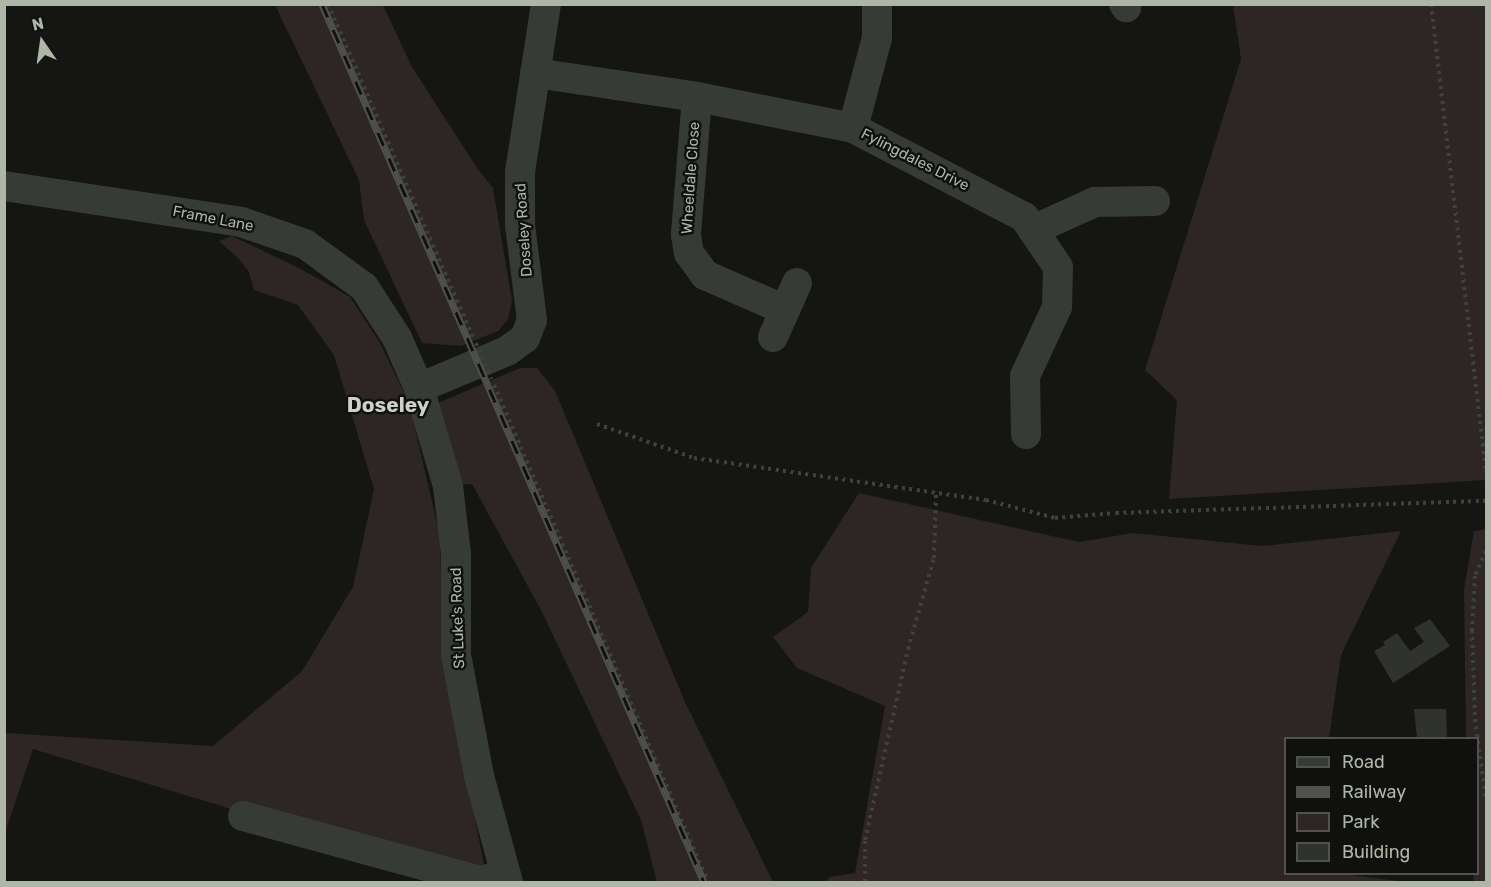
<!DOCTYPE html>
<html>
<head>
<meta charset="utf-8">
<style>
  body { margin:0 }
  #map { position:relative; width:1491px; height:887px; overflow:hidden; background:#151614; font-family:Rubik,sans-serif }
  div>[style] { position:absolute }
  .green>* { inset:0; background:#2e2525 }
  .building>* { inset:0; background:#30322f }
  .path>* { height:4px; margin-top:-2px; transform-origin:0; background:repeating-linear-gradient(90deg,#3f423c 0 3px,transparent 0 7.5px) }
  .minor>* { height:30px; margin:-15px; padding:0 15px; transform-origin:15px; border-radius:15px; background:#373b36 }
  .rail>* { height:7px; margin-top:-3.5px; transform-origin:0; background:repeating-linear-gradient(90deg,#10110f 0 14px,#4e524b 0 28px); box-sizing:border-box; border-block:2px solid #4e524b }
  .path-bridge>* { height:4px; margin-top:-2px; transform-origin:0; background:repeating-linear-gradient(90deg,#3f423c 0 3px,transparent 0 7.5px) }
  span { translate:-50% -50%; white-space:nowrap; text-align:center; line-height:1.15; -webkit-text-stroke:5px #10110f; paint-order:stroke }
  .street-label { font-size:15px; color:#aeb6a7 }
  .district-label { font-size:21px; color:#ccd2c8; font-weight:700 }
  .frame { position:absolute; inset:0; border:6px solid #aeb6a7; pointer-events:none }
  .legend { position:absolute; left:1284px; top:737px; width:195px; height:138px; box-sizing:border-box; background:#10110f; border:2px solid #4f534c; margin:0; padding:8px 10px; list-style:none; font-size:18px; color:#aeb6a7 }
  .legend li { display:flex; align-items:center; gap:12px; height:30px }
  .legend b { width:30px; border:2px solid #4f534c }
  .north { position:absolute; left:12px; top:12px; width:60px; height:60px; -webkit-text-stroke:4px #10110f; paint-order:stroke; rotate:347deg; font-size:16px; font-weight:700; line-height:24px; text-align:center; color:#aeb6a7 }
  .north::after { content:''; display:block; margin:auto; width:21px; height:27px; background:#aeb6a7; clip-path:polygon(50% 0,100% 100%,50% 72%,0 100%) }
</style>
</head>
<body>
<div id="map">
  <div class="green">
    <div style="clip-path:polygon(275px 5px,383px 5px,412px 67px,477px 168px,493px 188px,512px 301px,508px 319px,498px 331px,461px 346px,422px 343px,364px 220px,359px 180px)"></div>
    <div style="clip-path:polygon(1233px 5px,1486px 5px,1486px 480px,1169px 499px,1177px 400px,1145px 370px,1241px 59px)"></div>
    <div style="clip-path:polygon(232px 236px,301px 269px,350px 297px,380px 343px,409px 403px,440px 536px,443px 656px,485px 870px,287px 826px,33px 749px,5px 833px,5px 733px,213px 746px,302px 671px,353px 587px,374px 489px,334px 355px,298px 305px,254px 290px,249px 272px,238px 258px,219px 241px)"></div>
    <div style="clip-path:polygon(520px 368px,537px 368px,555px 391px,685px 702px,773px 882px,657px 882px,641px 820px,542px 612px,472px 484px,459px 485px,438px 403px)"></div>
    <div style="clip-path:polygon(859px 493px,1079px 542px,1133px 533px,1262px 546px,1401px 531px,1341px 655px,1329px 738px,1286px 738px,1286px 874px,1342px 874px,1407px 882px,825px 882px,830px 877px,855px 873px,885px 706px,797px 668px,773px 637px,808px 612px,811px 568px)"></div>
    <div style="clip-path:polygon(1486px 529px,1486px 882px,1474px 882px,1473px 874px,1478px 874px,1478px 738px,1466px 738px,1464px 589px,1474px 531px)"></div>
  </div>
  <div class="building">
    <div style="clip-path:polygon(1430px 619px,1450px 646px,1393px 683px,1374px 651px,1385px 645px,1383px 642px,1397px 633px,1410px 651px,1424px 642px,1414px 628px)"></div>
    <div style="clip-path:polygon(1414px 709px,1446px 709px,1447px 738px,1417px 738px)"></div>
  </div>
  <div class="path">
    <div style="left:328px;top:4px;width:363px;rotate:66.5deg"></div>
    <div style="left:1431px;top:4px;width:469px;rotate:83.3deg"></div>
    <div style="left:494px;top:385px;width:541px;rotate:66.7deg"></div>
    <div style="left:597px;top:424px;width:103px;rotate:19.3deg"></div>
    <div style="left:694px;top:458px;width:295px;rotate:8.2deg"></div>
    <div style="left:986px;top:500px;width:71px;rotate:14.6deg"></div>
    <div style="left:1055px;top:518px;width:61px;rotate:-4.7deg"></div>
    <div style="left:1116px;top:513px;width:370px;rotate:-1.9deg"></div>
    <div style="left:1486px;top:551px;width:27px;rotate:114deg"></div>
    <div style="left:1475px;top:576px;width:54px;rotate:93.2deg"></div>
    <div style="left:1472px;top:630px;width:89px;rotate:88.1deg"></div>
    <div style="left:1475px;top:719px;width:81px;rotate:82.2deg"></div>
    <div style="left:865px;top:882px;width:42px;rotate:-90deg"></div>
    <div style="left:865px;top:840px;width:196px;rotate:-77.3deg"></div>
    <div style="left:908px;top:649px;width:95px;rotate:-74.1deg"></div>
    <div style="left:934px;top:558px;width:63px;rotate:-88.2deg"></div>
  </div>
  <div class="minor">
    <div style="left:1124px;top:4px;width:4px;rotate:56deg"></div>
    <div style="left:535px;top:73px;width:164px;rotate:8.4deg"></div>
    <div style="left:697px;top:97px;width:159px;rotate:11.2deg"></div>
    <div style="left:853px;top:128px;width:193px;rotate:27.5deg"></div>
    <div style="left:1024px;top:217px;width:60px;rotate:55.8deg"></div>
    <div style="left:1058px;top:267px;width:40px;rotate:91.4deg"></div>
    <div style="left:1057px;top:307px;width:76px;rotate:114.9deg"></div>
    <div style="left:1025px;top:376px;width:58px;rotate:89deg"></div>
    <div style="left:697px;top:97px;width:138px;rotate:94.6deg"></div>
    <div style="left:686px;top:235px;width:18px;rotate:81deg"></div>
    <div style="left:689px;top:253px;width:27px;rotate:54deg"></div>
    <div style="left:705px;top:275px;width:87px;rotate:23.6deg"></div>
    <div style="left:853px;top:128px;width:93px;rotate:-75.1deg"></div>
    <div style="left:877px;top:38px;width:34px;rotate:-90deg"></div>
    <div style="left:4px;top:186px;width:240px;rotate:8.6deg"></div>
    <div style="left:241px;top:222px;width:68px;rotate:19deg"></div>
    <div style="left:305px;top:244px;width:73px;rotate:36.1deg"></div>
    <div style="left:364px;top:287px;width:61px;rotate:57.1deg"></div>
    <div style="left:397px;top:338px;width:55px;rotate:66.3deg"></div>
    <div style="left:419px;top:388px;width:102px;rotate:73.5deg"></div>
    <div style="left:448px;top:486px;width:68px;rotate:83.3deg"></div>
    <div style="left:456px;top:554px;width:101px;rotate:90deg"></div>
    <div style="left:456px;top:655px;width:123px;rotate:79.2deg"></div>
    <div style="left:479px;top:776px;width:110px;rotate:74.7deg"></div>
    <div style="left:1033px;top:230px;width:68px;rotate:-24.3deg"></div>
    <div style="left:1095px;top:202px;width:60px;rotate:-1deg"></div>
    <div style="left:773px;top:337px;width:59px;rotate:-66deg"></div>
    <div style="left:419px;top:388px;width:95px;rotate:-22.8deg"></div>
    <div style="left:507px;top:351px;width:22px;rotate:-36deg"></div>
    <div style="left:525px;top:338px;width:19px;rotate:-69deg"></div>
    <div style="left:532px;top:320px;width:96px;rotate:-97.2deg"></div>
    <div style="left:520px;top:225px;width:53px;rotate:-90deg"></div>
    <div style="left:520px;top:172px;width:170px;rotate:-81.2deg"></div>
    <div style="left:243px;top:816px;width:247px;rotate:15.3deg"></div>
    <div style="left:481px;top:881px;width:25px;rotate:-16deg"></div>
  </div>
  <div class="rail">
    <div style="left:322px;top:4px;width:958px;rotate:66.49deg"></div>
  </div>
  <div class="path-bridge">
    <div style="left:476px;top:343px;width:39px;rotate:67deg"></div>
  </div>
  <div class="street-label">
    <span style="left:915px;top:160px;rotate:27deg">Fylingdales Drive</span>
    <span style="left:691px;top:178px;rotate:-86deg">Wheeldale Close</span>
    <span style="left:213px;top:219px;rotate:11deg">Frame Lane</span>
    <span style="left:524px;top:230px;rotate:-94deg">Doseley Road</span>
    <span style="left:458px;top:618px;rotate:-92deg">St Luke's Road</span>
  </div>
  <div class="district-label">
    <span style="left:388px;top:405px">Doseley</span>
  </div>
  <div class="frame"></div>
  <ul class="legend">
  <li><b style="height:8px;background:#373b36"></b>Road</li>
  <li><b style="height:8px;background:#4e524b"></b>Railway</li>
  <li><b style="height:16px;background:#2e2525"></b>Park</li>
  <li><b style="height:16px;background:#30322f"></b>Building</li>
  </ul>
  <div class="north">N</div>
</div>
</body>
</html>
